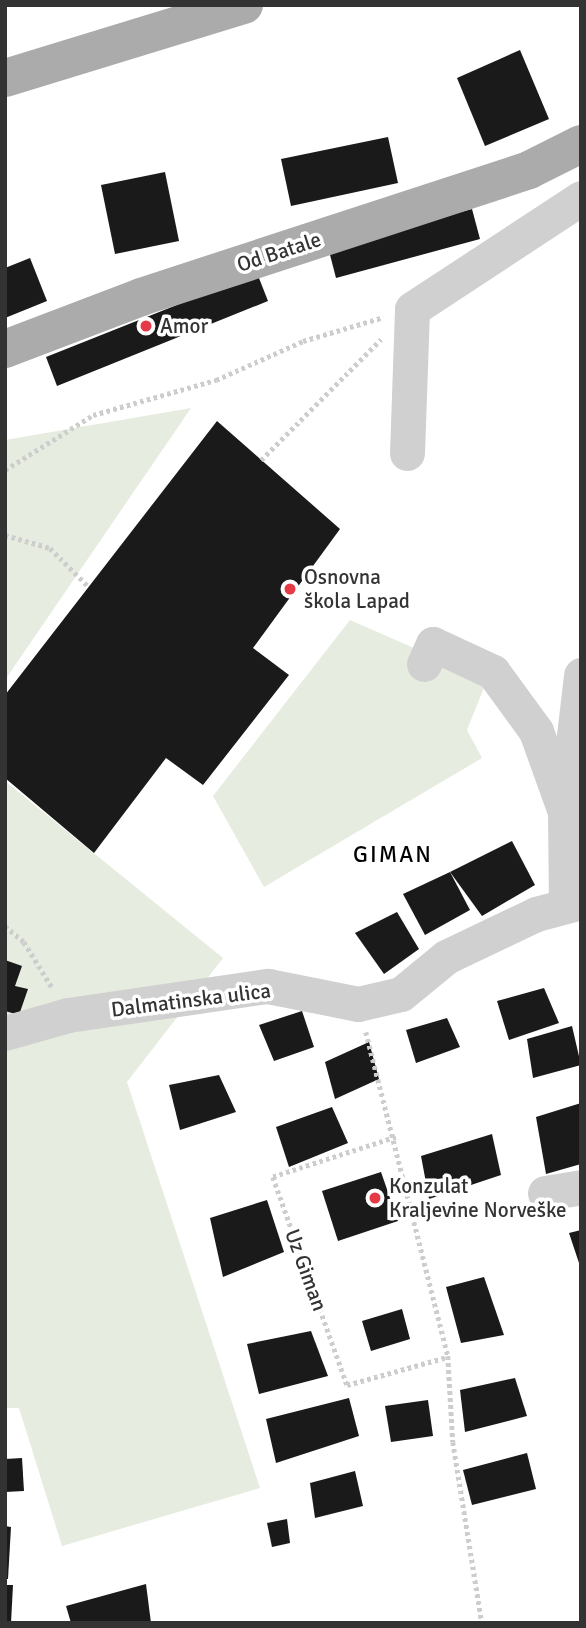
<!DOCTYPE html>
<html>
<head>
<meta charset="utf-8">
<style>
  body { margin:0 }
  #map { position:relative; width:586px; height:1628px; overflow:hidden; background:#fff; font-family:Signika,sans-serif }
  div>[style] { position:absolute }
  .green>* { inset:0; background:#e6ecdf }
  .building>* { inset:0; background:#1a1a1a }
  .path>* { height:4.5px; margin-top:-2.25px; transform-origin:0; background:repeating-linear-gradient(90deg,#cdcdcd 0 3.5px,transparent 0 7px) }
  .minor>* { height:35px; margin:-17.5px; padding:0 17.5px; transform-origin:17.5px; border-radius:17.5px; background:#d0d0d0 }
  .major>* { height:38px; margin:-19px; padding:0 19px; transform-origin:19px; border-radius:19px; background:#ababab }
  .dots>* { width:19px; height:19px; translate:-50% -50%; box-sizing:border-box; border:4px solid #fff; border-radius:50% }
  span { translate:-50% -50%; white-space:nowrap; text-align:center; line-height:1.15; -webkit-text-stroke:7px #fff; paint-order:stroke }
  .street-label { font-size:21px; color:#333 }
  .poi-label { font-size:21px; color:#333 }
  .left { translate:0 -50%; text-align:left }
  .neighbourhood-label { font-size:23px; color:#000; letter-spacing:2px }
  .frame { position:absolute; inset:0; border:7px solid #333; pointer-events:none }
</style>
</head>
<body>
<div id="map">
  <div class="green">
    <div style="clip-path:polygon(191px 408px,5px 680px,5px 440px)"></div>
    <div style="clip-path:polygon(350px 620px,487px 680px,467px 730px,482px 758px,264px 887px,213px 796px)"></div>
    <div style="clip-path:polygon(5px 781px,223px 958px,127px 1082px,260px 1488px,62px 1546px,19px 1408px,5px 1408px)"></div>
  </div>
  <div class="building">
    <div style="clip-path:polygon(520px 50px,549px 119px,485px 146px,457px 78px)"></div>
    <div style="clip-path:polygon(388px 137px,398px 183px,291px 206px,281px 159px)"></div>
    <div style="clip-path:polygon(165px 172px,179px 241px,115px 254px,101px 185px)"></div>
    <div style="clip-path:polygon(472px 209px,480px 239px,336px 278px,328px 247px)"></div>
    <div style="clip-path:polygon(30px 258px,47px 301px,5px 318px,5px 268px)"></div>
    <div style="clip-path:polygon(257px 273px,268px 301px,57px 386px,46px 357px)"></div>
    <div style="clip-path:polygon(217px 421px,340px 529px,253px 648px,289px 675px,203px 785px,166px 758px,94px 853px,5px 778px,5px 695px)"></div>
    <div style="clip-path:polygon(512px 841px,535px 885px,482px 916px,450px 872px)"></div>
    <div style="clip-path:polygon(450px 872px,470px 910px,425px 935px,403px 894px)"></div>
    <div style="clip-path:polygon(397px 912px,419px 949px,384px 974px,355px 933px)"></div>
    <div style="clip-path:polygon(5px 960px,22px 966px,15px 986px,28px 989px,19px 1015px,5px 1011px)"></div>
    <div style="clip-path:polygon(544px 988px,559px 1023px,509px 1040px,497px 1001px)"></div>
    <div style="clip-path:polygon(302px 1011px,314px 1047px,274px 1061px,259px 1025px)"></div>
    <div style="clip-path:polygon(447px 1018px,460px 1047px,416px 1063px,406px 1030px)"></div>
    <div style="clip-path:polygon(572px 1026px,581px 1065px,533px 1078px,527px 1039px)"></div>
    <div style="clip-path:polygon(369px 1042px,379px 1079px,335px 1099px,325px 1062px)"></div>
    <div style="clip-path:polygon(219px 1075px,236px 1112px,180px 1130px,169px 1085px)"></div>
    <div style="clip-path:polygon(581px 1103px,581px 1164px,546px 1174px,536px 1117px)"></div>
    <div style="clip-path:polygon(332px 1107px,348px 1143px,289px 1167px,276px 1127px)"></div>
    <div style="clip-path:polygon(492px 1134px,501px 1175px,429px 1199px,421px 1156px)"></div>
    <div style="clip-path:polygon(381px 1172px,398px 1221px,338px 1241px,322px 1191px)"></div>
    <div style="clip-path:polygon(267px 1200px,284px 1252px,223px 1277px,210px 1218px)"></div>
    <div style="clip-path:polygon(581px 1230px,581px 1266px,580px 1266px,569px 1233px)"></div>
    <div style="clip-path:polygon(484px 1277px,504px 1335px,461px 1343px,446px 1287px)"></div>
    <div style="clip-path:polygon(402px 1309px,410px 1339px,371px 1351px,362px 1321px)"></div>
    <div style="clip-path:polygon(311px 1331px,328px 1376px,259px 1394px,247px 1344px)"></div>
    <div style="clip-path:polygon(515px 1378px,527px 1416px,465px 1432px,460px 1390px)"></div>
    <div style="clip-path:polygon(349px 1398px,359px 1436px,276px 1463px,266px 1419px)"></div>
    <div style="clip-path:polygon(428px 1400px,433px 1436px,391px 1442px,385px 1406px)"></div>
    <div style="clip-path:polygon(527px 1453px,536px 1489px,472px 1505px,463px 1470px)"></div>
    <div style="clip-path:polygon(22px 1458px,24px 1491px,5px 1492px,5px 1459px)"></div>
    <div style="clip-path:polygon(355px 1471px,363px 1506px,315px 1518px,310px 1483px)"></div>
    <div style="clip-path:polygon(287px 1519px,290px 1543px,272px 1547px,267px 1523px)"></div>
    <div style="clip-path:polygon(5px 1526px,11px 1527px,8px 1579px,5px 1579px)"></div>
    <div style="clip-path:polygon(146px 1584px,151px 1623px,71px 1623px,66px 1606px)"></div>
    <div style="clip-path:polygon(5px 1585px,13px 1585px,11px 1623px,5px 1623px)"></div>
  </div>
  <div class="path">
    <div style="left:261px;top:460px;width:170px;rotate:-45.2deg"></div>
    <div style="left:5px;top:470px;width:104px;rotate:-32deg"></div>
    <div style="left:93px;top:415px;width:128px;rotate:-15.9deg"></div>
    <div style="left:216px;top:380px;width:95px;rotate:-24.1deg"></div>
    <div style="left:303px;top:341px;width:84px;rotate:-16.5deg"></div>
    <div style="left:5px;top:535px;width:47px;rotate:16.1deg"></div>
    <div style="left:50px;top:548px;width:55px;rotate:45deg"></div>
    <div style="left:5px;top:926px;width:25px;rotate:40deg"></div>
    <div style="left:24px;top:942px;width:55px;rotate:58.3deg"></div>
    <div style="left:366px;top:1032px;width:334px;rotate:75.8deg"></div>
    <div style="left:448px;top:1356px;width:86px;rotate:86.7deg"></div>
    <div style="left:453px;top:1442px;width:183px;rotate:80.9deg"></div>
    <div style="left:396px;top:1137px;width:129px;rotate:162deg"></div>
    <div style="left:273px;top:1177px;width:221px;rotate:70.4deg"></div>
    <div style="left:347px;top:1385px;width:104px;rotate:-15.6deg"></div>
  </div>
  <div class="minor">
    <div style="left:407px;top:453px;width:144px;rotate:-88deg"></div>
    <div style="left:412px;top:309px;width:202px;rotate:-33.3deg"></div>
    <div style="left:424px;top:664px;width:22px;rotate:-66deg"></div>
    <div style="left:433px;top:644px;width:66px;rotate:25deg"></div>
    <div style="left:493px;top:672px;width:73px;rotate:53.9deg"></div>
    <div style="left:536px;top:731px;width:86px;rotate:70.3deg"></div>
    <div style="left:566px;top:905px;width:93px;rotate:-90.6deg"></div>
    <div style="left:565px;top:812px;width:138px;rotate:-83.3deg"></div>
    <div style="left:5px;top:1033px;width:66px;rotate:-15.9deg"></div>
    <div style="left:68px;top:1015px;width:202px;rotate:-8.3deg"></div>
    <div style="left:268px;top:986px;width:92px;rotate:11.3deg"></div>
    <div style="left:358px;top:1004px;width:44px;rotate:-13.1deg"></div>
    <div style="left:401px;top:994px;width:58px;rotate:-39.4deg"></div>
    <div style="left:446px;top:957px;width:100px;rotate:-25.5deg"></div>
    <div style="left:536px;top:914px;width:47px;rotate:-14.9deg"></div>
    <div style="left:545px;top:1193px;width:36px;rotate:-9deg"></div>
  </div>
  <div class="major">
    <div style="left:5px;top:78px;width:250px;rotate:-17deg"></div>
    <div style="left:5px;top:349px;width:146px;rotate:-20.9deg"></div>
    <div style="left:141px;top:297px;width:408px;rotate:-18.1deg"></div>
    <div style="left:529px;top:170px;width:58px;rotate:-26.6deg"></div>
  </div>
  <div class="dots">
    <div style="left:146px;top:326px;background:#e63946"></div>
    <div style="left:290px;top:589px;background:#e63946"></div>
    <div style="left:375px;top:1198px;background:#e63946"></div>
  </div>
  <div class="street-label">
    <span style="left:279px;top:252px;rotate:-18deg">Od Batale</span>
    <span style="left:191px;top:1000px;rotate:-7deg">Dalmatinska ulica</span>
    <span style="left:306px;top:1270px;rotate:70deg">Uz Giman</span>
  </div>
  <div class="poi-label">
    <span class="left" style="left:160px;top:326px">Amor</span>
    <span class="left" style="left:304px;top:589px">Osnovna<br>škola Lapad</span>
    <span class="left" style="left:389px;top:1198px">Konzulat<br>Kraljevine Norveške</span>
  </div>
  <div class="neighbourhood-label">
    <span style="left:393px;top:855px">GIMAN</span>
  </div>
  <div class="frame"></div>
</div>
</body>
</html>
